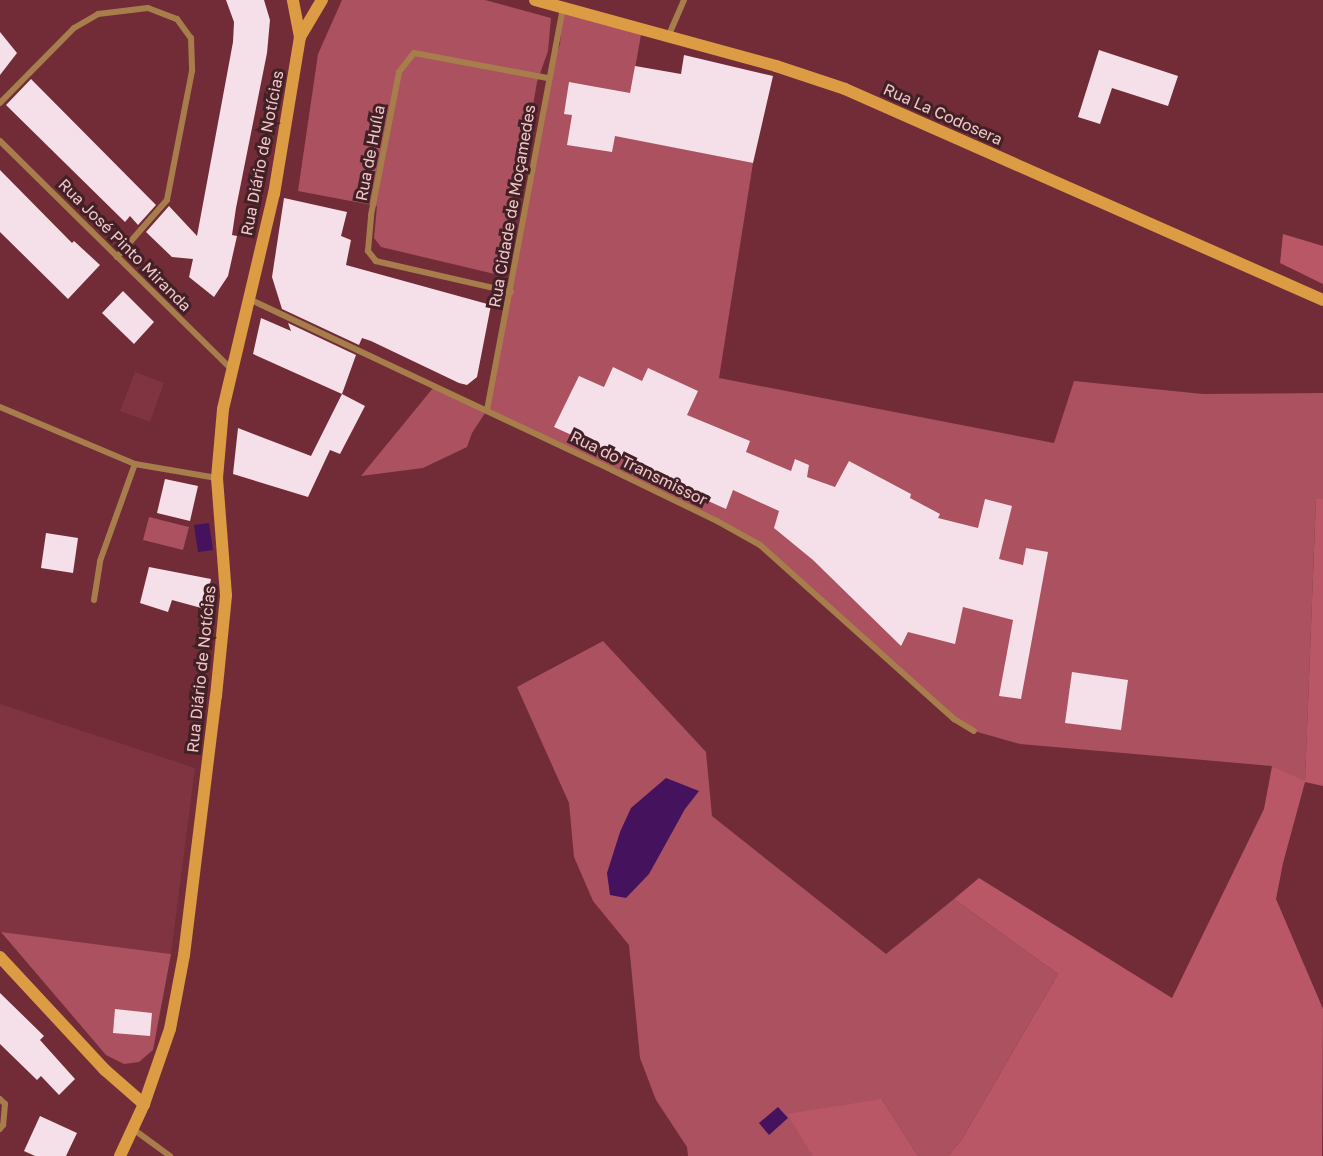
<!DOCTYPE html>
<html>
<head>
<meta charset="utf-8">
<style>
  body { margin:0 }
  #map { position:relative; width:1323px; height:1156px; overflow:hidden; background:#712c38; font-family:"Golos Text",sans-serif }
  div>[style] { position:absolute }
  .built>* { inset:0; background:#803442 }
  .green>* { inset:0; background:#ab515f }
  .forest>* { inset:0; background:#ba5767 }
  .water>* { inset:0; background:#45125d }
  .building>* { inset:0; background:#f5dfe8 }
  .street>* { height:6px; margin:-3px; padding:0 3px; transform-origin:3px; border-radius:3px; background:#a77e4b }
  .secondary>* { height:12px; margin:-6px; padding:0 6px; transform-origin:6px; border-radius:6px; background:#dc9c44 }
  span { translate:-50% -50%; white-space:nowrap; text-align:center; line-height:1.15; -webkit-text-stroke:6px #412126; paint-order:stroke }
  .street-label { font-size:16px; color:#f1c6c9 }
</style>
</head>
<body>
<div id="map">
  <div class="built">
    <div style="clip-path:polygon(135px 372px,164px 383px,150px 422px,120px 411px)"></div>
    <div style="clip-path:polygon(0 704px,195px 768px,171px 954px,0 932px)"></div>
  </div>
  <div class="green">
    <div style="clip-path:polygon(342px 0,485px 0,551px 18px,548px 51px,537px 82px,503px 276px,381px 247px,374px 238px,377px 206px,298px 191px,318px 54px)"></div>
    <div style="clip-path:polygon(563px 8px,642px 29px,623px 137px,753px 163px,719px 378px,1054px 443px,1074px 381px,1203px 394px,1323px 393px,1323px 499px,1316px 499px,1305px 782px,1272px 766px,1020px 744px,974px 731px,954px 719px,760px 545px,487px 410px,472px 433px,467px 447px,423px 468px,361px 476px,433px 388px,486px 410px,548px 78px,560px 44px)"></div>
    <div style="clip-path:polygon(149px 517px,189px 527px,183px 550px,143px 540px)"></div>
    <div style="clip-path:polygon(603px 641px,706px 752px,712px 816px,886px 954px,954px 899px,1058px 974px,962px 1139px,948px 1156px,918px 1156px,882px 1099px,814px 1156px,688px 1156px,687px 1147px,656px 1100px,640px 1058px,629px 945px,593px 901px,574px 857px,569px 803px,517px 687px)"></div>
    <div style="clip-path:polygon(1px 932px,171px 954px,153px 1050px,139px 1062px,124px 1064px,106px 1055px)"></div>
  </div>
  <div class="forest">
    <div style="clip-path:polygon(1283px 234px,1323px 246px,1323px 284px,1280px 263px)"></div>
    <div style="clip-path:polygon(1316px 499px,1323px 499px,1323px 786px,1305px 782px,1283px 863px,1276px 899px,1323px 1009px,1322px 1156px,948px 1156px,962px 1139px,1058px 974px,954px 899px,979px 878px,1172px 998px,1264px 809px,1272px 766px,1305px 781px)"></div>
    <div style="clip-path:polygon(882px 1099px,918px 1156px,813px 1156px,787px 1114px)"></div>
  </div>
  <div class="water">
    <div style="clip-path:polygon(209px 523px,213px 550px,198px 552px,194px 525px)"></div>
    <div style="clip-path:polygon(666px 778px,699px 791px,685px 809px,649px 874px,626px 898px,610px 895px,607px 873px,620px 832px,631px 808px)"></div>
    <div style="clip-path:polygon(778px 1107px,788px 1118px,769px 1135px,759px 1123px)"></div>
  </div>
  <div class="building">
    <div style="clip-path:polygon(226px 0,264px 0,270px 20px,267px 53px,236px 208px,232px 235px,237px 236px,228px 276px,214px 297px,189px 277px,193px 259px,172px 257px,146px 232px,169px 206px,197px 236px,233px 42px,234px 22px)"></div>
    <div style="clip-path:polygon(0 32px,17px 53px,0 75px)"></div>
    <div style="clip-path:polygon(1099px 50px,1178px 76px,1168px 106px,1112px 88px,1100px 124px,1078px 117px)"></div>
    <div style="clip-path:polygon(684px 55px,773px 76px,753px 163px,615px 136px,612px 152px,567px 145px,572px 115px,564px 114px,569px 82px,630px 93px,635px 66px,681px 74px)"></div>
    <div style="clip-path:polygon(31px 79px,156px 205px,138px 225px,130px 216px,125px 222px,6px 105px)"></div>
    <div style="clip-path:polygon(0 170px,72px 243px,74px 241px,100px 265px,68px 299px,0 232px)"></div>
    <div style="clip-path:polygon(284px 198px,347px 212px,341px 236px,351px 240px,346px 265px,491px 305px,477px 377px,467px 385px,459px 383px,371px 341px,362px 338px,359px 345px,282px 309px,272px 277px)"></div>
    <div style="clip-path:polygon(123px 291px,154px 322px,134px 344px,102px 313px)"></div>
    <div style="clip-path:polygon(261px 318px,291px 331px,288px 323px,356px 355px,342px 394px,253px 354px)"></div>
    <div style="clip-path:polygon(613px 367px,642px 381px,648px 368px,698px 391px,687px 415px,750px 441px,746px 452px,791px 471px,795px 459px,809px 465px,807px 477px,835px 487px,849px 461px,911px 494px,910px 498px,940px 514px,938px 518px,978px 528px,985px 499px,1012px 506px,999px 559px,1023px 565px,1026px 548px,1048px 552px,1021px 699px,999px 696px,1013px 620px,963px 607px,955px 644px,908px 632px,901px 646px,813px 560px,774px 528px,779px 511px,733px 490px,726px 509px,677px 487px,677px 483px,554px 427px,579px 376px,604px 387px)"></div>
    <div style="clip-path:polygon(342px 394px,365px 406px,340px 454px,330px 450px,308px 497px,233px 474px,238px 428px,311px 456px)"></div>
    <div style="clip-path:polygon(165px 479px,198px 486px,190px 521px,157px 513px)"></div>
    <div style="clip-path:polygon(46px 533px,78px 538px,73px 573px,41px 568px)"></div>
    <div style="clip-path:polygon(149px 567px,211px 579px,205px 609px,172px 600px,168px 612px,140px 603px)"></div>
    <div style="clip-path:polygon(1072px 672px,1128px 680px,1121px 730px,1065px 723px)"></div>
    <div style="clip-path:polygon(0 993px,44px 1036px,40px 1040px,75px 1079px,59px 1095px,41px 1076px,37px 1080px,0 1044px)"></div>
    <div style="clip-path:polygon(115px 1009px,152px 1013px,150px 1036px,113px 1033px)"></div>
    <div style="clip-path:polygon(40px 1116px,77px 1133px,66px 1156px,35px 1156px,24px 1151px)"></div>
  </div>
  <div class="street">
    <div style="left:668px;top:37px;width:40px;rotate:-66.6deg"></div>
    <div style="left:0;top:103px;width:105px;rotate:-45.4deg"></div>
    <div style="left:74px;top:28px;width:28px;rotate:-30deg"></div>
    <div style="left:98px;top:14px;width:50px;rotate:-6.8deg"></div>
    <div style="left:148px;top:8px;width:31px;rotate:21deg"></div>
    <div style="left:177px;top:19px;width:24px;rotate:54deg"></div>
    <div style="left:191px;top:38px;width:33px;rotate:88deg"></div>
    <div style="left:192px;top:71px;width:131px;rotate:101deg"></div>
    <div style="left:167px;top:200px;width:76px;rotate:131.3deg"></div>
    <div style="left:0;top:141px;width:325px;rotate:44.6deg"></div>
    <div style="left:511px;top:292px;width:139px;rotate:-167.1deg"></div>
    <div style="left:376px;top:261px;width:13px;rotate:-129deg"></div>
    <div style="left:368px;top:251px;width:36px;rotate:-85deg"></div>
    <div style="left:371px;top:215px;width:146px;rotate:-78.9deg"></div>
    <div style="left:399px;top:72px;width:24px;rotate:-52deg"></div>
    <div style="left:414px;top:53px;width:136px;rotate:10.6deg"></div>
    <div style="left:249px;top:299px;width:401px;rotate:25.2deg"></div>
    <div style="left:612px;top:470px;width:117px;rotate:25.9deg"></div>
    <div style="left:717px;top:521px;width:49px;rotate:29.2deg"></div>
    <div style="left:760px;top:545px;width:261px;rotate:41.9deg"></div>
    <div style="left:954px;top:719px;width:23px;rotate:31deg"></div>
    <div style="left:0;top:407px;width:147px;rotate:22.9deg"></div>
    <div style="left:135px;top:464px;width:83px;rotate:9.7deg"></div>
    <div style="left:487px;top:410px;width:409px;rotate:-79.3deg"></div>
    <div style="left:94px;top:600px;width:39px;rotate:-81deg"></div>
    <div style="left:100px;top:561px;width:103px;rotate:-70.2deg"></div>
    <div style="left:0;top:1099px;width:7px;rotate:45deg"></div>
    <div style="left:5px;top:1104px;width:21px;rotate:95deg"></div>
    <div style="left:3px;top:1125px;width:5px;rotate:127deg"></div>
    <div style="left:133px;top:1129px;width:46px;rotate:36.1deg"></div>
  </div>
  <div class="secondary">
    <div style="left:535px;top:0;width:250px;rotate:15.3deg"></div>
    <div style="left:776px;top:66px;width:73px;rotate:18.4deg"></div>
    <div style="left:845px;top:89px;width:522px;rotate:23.82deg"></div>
    <div style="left:300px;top:37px;width:43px;rotate:-59.3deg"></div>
    <div style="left:0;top:957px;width:154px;rotate:47.1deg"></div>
    <div style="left:105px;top:1070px;width:52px;rotate:41.1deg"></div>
    <div style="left:120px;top:1156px;width:57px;rotate:-65.2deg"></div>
    <div style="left:144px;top:1104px;width:79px;rotate:-70.9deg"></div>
    <div style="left:170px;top:1029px;width:75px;rotate:-79.3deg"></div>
    <div style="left:184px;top:955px;width:261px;rotate:-83deg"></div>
    <div style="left:216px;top:696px;width:101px;rotate:-84.3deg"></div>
    <div style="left:226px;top:595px;width:117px;rotate:-94.4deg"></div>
    <div style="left:217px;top:478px;width:69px;rotate:-85deg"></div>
    <div style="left:223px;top:409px;width:221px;rotate:-76.7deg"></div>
    <div style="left:274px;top:194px;width:159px;rotate:-80.6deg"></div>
    <div style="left:300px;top:37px;width:38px;rotate:-101deg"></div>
  </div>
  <div class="street-label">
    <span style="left:943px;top:114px;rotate:24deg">Rua La Codosera</span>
    <span style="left:262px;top:153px;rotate:-79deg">Rua Diário de Notícias</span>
    <span style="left:370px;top:153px;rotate:-79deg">Rua de Huíla</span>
    <span style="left:512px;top:206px;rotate:-80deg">Rua Cidade de Moçamedes</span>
    <span style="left:125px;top:245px;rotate:45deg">Rua José Pinto Miranda</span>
    <span style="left:639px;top:468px;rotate:26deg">Rua do Transmissor</span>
    <span style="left:201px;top:669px;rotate:-84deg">Rua Diário de Notícias</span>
  </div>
</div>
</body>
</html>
